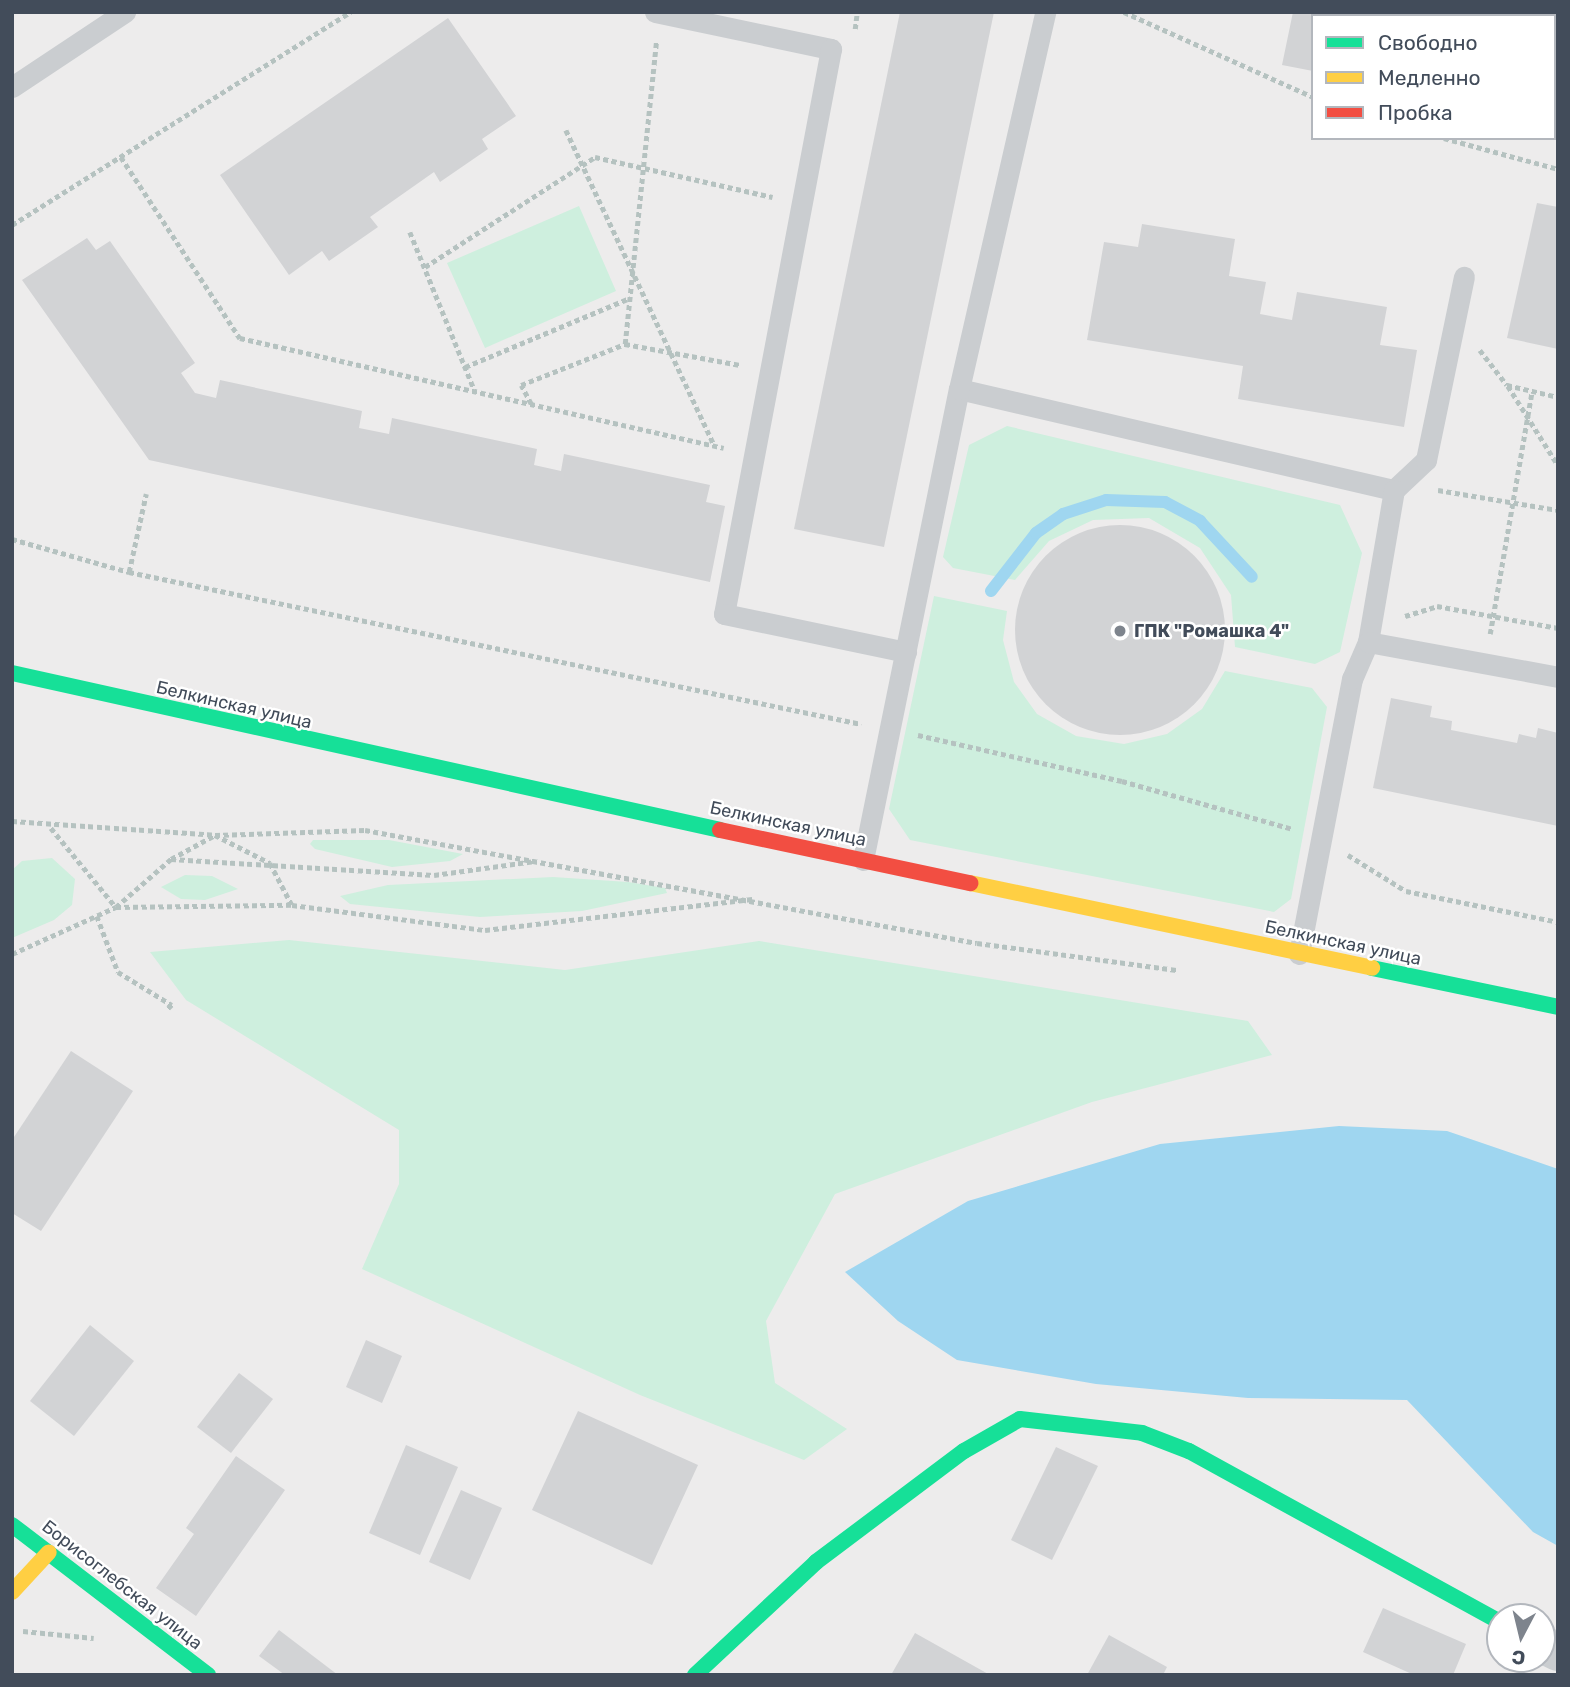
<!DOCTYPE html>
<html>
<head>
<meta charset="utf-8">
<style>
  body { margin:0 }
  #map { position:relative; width:1570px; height:1687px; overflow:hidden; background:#edecec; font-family:Rubik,sans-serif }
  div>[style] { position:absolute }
  .green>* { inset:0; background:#ceefde }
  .water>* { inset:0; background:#9fd6f0 }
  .stream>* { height:12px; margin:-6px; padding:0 6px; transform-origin:6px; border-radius:6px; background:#9fd6f0 }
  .building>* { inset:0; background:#d2d3d5 }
  .round { border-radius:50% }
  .path>* { height:4.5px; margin-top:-2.25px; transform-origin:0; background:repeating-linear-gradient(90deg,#b5c2c0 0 5px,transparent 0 8.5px) }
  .lane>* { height:21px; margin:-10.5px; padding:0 10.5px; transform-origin:10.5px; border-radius:10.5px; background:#cacdd0 }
  .street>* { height:38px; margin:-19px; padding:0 19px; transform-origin:19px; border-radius:19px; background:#cacdd0 }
  .fast>* { height:16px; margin:-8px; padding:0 8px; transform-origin:8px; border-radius:8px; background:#16e098 }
  .slow>* { height:16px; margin:-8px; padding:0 8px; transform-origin:8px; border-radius:8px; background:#ffcf43 }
  .jam>* { height:16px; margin:-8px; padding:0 8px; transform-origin:8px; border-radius:8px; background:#f24e42 }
  .dots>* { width:19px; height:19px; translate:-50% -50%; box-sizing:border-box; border:4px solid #fff; border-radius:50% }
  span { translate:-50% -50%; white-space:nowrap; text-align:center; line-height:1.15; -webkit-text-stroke:5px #fff; paint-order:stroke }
  .poi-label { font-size:18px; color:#424c5a; font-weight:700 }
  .left { translate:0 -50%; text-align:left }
  .street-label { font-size:18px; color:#424c5a }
  .frame { position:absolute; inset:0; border:14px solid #424c5a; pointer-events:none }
  .legend { position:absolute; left:1311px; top:14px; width:245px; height:126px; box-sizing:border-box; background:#fff; border:2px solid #b3b7bd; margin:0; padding:9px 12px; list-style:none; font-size:21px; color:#424c5a }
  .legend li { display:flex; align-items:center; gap:14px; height:35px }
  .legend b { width:35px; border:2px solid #b3b7bd }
  .north { position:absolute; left:1486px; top:1603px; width:70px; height:70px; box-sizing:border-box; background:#fff; border:2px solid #b3b7bd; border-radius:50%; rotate:187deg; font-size:19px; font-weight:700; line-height:28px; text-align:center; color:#424c5a }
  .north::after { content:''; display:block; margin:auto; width:24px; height:32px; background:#7e848d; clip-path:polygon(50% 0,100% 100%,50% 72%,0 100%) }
</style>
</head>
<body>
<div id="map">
  <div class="green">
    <div style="clip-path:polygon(579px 206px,616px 291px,485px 348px,447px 263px)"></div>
    <div style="clip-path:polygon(1007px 426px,1340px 505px,1362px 553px,1340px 652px,1315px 664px,1235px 647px,1231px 595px,1200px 548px,1149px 518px,1093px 520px,1049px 541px,1015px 580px,953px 568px,943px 557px,969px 445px)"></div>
    <div style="clip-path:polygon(934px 596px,1007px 611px,1003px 640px,1014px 682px,1037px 714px,1076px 736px,1124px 744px,1167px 734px,1202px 709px,1225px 671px,1312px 688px,1327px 707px,1291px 899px,1274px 912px,910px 840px,889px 809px)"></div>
    <div style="clip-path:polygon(313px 840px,389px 840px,463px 854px,450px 861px,392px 867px,315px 849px,310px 844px)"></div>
    <div style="clip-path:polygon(52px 858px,75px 879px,72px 905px,54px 920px,12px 938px,12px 870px,22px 861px)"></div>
    <div style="clip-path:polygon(185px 875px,212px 876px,238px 889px,205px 900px,181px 899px,161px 887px)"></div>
    <div style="clip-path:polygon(553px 877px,628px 882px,665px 888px,667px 893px,582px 911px,480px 917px,350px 904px,340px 896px,388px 885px)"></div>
    <div style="clip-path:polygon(289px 940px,565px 970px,759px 941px,1248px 1021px,1272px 1055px,1092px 1102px,835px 1194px,766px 1321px,775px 1383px,847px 1429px,804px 1460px,640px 1395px,362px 1269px,399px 1184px,399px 1130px,186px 1000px,150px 952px)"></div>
  </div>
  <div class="water">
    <div style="clip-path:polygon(1339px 1126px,1447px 1131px,1558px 1169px,1558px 1546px,1533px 1532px,1407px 1400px,1248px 1398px,1096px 1384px,957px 1360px,898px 1321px,845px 1272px,968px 1201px,1160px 1144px)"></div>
  </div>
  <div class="stream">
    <div style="left:991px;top:591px;width:73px;rotate:-52.2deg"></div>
    <div style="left:1036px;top:533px;width:33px;rotate:-35deg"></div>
    <div style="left:1063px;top:514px;width:45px;rotate:-18deg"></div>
    <div style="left:1106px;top:500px;width:59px;rotate:1.9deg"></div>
    <div style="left:1165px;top:502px;width:40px;rotate:28deg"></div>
    <div style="left:1200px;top:521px;width:76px;rotate:47.1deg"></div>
  </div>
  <div class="building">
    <div style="clip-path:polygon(900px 12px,994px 12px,884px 547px,794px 529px)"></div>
    <div style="clip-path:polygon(1293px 12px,1472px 12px,1313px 16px,1313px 71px,1282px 65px)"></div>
    <div style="clip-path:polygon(448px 18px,516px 116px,482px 139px,488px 149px,440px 182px,434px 172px,370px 217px,378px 227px,329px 261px,322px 251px,289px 275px,220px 175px)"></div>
    <div style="clip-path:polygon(1537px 203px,1558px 207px,1558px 349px,1507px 338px)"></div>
    <div style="clip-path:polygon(1142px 224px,1235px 239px,1229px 276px,1266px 282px,1260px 314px,1292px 320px,1297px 292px,1387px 307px,1380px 345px,1417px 350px,1404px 427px,1238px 399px,1243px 366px,1087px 340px,1104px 242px,1138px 247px)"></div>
    <div style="clip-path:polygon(87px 238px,96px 250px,110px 241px,195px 363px,181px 373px,195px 393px,216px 398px,220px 380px,362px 411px,359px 428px,389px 434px,392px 418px,537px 449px,534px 465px,561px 471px,564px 454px,710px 485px,706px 502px,725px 506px,710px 582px,149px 460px,22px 280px)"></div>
    <div class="round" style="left:1015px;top:525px;width:210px;height:210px"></div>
    <div style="clip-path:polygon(1391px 698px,1432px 706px,1430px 717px,1452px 721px,1451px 730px,1517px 743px,1519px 734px,1536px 738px,1538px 728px,1558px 733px,1558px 826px,1373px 788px)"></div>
    <div style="clip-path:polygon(71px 1051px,133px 1091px,41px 1231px,12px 1213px,12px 1140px)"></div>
    <div style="clip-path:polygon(90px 1325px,134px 1361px,74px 1436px,30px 1401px)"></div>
    <div style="clip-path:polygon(366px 1340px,402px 1356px,382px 1403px,346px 1387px)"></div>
    <div style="clip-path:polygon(239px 1373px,273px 1399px,231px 1453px,197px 1427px)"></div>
    <div style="clip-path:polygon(578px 1411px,698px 1465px,652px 1565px,532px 1510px)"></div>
    <div style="clip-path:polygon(406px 1445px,458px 1467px,420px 1555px,369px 1533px)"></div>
    <div style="clip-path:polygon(1056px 1447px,1098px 1466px,1052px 1560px,1011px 1540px)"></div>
    <div style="clip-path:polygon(236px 1456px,285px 1490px,196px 1616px,156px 1588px,194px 1534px,186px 1528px)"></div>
    <div style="clip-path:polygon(461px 1490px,502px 1508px,470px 1580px,429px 1562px)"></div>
    <div style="clip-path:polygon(1383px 1608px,1466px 1644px,1453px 1675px,1414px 1675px,1363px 1652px)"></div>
    <div style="clip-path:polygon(279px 1630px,338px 1675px,285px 1675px,259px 1656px)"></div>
    <div style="clip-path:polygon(915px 1633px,990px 1675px,891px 1675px)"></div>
    <div style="clip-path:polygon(1109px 1635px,1167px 1667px,1163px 1675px,1087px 1675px)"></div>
  </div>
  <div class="path">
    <div style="left:1124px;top:12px;width:207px;rotate:24.2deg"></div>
    <div style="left:855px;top:29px;width:17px;rotate:-83deg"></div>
    <div style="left:566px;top:130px;width:348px;rotate:64.8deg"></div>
    <div style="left:1444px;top:138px;width:118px;rotate:15.2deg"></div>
    <div style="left:121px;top:157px;width:217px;rotate:56.7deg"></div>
    <div style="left:240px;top:338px;width:496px;rotate:12.8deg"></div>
    <div style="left:12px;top:225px;width:400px;rotate:-32.2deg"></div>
    <div style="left:410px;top:232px;width:172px;rotate:67.8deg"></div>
    <div style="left:425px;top:267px;width:202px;rotate:-32.9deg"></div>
    <div style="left:595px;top:157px;width:182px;rotate:12.7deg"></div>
    <div style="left:625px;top:344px;width:304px;rotate:-84.1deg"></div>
    <div style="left:1480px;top:350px;width:44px;rotate:52.4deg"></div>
    <div style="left:1507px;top:385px;width:52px;rotate:13.2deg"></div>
    <div style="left:465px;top:367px;width:179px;rotate:-22.7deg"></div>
    <div style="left:1508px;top:386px;width:93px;rotate:57.7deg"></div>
    <div style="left:531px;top:404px;width:21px;rotate:-118deg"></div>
    <div style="left:521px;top:385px;width:112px;rotate:-21.5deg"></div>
    <div style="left:625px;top:344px;width:117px;rotate:10.3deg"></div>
    <div style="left:1438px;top:490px;width:122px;rotate:9.5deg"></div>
    <div style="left:12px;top:539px;width:122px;rotate:15.8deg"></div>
    <div style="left:129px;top:572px;width:748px;rotate:11.73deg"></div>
    <div style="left:129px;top:572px;width:80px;rotate:-77.7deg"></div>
    <div style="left:1405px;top:616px;width:34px;rotate:-17deg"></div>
    <div style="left:1437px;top:606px;width:123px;rotate:10.3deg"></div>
    <div style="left:1490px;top:634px;width:246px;rotate:-80.2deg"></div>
    <div style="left:918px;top:735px;width:209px;rotate:12.7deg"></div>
    <div style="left:1122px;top:781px;width:178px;rotate:15.7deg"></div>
    <div style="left:12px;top:821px;width:203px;rotate:3.9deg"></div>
    <div style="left:215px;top:835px;width:150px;rotate:-1.9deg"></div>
    <div style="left:365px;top:830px;width:622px;rotate:10.46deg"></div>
    <div style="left:977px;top:943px;width:203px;rotate:7.7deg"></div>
    <div style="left:51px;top:828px;width:102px;rotate:50.6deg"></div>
    <div style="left:116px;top:907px;width:73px;rotate:-41.1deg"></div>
    <div style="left:171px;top:859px;width:263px;rotate:3.5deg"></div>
    <div style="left:434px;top:875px;width:102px;rotate:-7.9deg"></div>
    <div style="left:1348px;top:855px;width:68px;rotate:31.8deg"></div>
    <div style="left:1406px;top:891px;width:155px;rotate:11.5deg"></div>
    <div style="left:171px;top:859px;width:50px;rotate:-28.6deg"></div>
    <div style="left:215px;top:835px;width:62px;rotate:27deg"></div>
    <div style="left:270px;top:863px;width:47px;rotate:62.4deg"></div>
    <div style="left:292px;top:905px;width:195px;rotate:7.4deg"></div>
    <div style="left:485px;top:930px;width:269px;rotate:-6.6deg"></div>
    <div style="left:97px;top:916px;width:60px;rotate:69.4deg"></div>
    <div style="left:118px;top:972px;width:63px;rotate:31.4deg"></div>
    <div style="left:172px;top:1005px;width:6px;rotate:135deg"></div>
    <div style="left:12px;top:954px;width:114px;rotate:-24.3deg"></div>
    <div style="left:116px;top:907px;width:176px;rotate:-0.7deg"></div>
    <div style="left:23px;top:1631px;width:71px;rotate:5.6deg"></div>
  </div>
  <div class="lane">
    <div style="left:655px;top:12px;width:180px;rotate:11.9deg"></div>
    <div style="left:831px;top:49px;width:575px;rotate:100.72deg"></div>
    <div style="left:724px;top:614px;width:186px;rotate:11.8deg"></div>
    <div style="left:12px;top:87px;width:136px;rotate:-33.6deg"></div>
    <div style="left:959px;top:389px;width:447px;rotate:13.1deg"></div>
    <div style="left:1394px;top:490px;width:44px;rotate:-43.2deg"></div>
    <div style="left:1426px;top:460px;width:187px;rotate:-78.3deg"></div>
    <div style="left:1368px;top:642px;width:154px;rotate:-80.3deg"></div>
    <div style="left:863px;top:860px;width:481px;rotate:-78.5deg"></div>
    <div style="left:959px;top:389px;width:387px;rotate:-77.1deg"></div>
    <div style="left:1299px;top:954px;width:280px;rotate:-79.1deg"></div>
    <div style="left:1352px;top:679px;width:40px;rotate:-66.6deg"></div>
    <div style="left:1368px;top:642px;width:193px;rotate:10.4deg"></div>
  </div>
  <div class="street">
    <div style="left:1542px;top:1644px;width:18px;rotate:27deg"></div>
  </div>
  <div class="fast">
    <div style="left:12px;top:673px;width:725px;rotate:12.5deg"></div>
    <div style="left:1372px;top:968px;width:190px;rotate:11.8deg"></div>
    <div style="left:12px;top:1525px;width:247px;rotate:37.4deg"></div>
    <div style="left:695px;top:1675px;width:166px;rotate:-43deg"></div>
    <div style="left:816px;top:1562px;width:185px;rotate:-36.9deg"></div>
    <div style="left:964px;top:1451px;width:64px;rotate:-29.7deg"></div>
    <div style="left:1020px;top:1419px;width:123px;rotate:6.5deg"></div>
    <div style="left:1142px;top:1433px;width:50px;rotate:21deg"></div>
    <div style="left:1189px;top:1451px;width:355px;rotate:28.8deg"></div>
  </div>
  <div class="slow">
    <div style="left:970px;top:883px;width:411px;rotate:11.9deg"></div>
    <div style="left:12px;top:1592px;width:54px;rotate:-47.2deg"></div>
  </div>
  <div class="jam">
    <div style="left:720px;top:830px;width:256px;rotate:12deg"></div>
  </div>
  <div class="dots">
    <div style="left:1120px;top:631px;background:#7e848d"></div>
  </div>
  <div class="poi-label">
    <span class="left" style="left:1134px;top:631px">ГПК "Ромашка 4"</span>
  </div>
  <div class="street-label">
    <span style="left:234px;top:705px;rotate:13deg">Белкинская улица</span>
    <span style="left:788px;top:824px;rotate:12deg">Белкинская улица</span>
    <span style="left:1343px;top:943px;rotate:12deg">Белкинская улица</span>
    <span style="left:122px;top:1585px;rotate:38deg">Борисоглебская улица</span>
  </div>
  <div class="frame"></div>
  <ul class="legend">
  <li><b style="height:9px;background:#16e098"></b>Свободно</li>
  <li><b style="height:9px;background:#ffcf43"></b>Медленно</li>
  <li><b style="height:9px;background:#f24e42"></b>Пробка</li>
  </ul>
  <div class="north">С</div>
</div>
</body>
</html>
